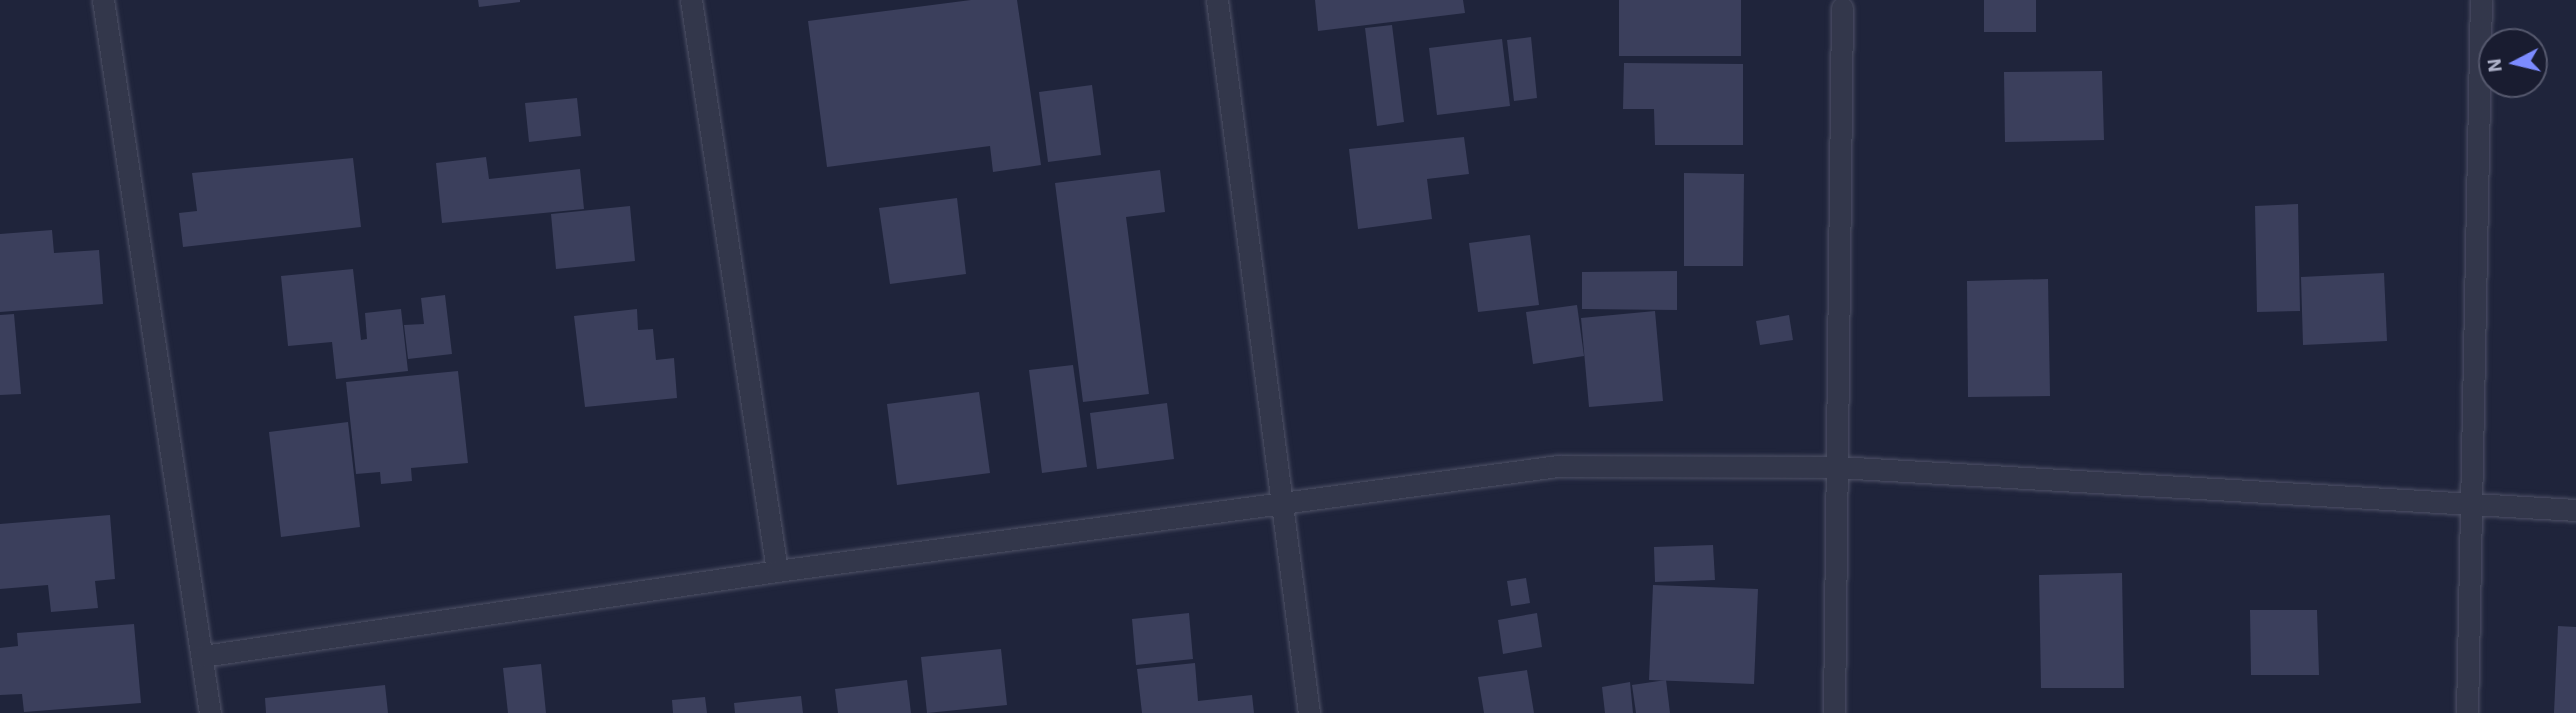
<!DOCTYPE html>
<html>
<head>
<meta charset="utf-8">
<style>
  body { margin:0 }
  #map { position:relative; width:2576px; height:713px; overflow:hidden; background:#1f243b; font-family:"IBM Plex Sans",sans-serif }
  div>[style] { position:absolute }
  .building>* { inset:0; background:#3b3f5c }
  .roads { filter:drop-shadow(0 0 2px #4e5166) drop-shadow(0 0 2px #4e5166) }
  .street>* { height:21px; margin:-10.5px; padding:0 10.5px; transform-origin:10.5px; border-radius:10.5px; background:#33374b }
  span { translate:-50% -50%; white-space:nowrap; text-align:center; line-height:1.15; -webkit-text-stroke:7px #191c30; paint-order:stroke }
  .north { position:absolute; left:2478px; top:28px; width:70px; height:70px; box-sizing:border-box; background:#191c30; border:2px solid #55586d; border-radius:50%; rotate:263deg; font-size:19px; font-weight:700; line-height:28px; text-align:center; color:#aeb1c8 }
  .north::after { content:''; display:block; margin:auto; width:24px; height:32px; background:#7c8bff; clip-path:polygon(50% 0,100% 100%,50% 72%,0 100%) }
</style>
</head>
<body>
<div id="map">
  <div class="building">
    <div style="clip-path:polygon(478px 0,520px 0,520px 2px,479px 7px)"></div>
    <div style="clip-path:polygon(971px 0,1017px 0,1041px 165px,993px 172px,990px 146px,827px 167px,808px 21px)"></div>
    <div style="clip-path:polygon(1315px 0,1463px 0,1465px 13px,1318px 31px)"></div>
    <div style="clip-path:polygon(1619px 0,1741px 0,1741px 56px,1619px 56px)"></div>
    <div style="clip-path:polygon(1984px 0,2036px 0,2036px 32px,1984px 32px)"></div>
    <div style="clip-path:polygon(1392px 25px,1404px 122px,1377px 126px,1365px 28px)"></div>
    <div style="clip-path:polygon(1531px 37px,1537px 98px,1514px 101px,1507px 40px)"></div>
    <div style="clip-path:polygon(1502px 39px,1510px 106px,1437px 115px,1429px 48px)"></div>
    <div style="clip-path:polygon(1624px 63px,1743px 64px,1743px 145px,1655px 145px,1654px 109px,1623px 109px)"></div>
    <div style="clip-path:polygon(2102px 71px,2104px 140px,2005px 142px,2004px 72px)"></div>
    <div style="clip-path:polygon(1092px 85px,1101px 155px,1048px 162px,1039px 92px)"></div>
    <div style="clip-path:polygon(577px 98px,581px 136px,529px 142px,525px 103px)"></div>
    <div style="clip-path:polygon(1464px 137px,1469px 174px,1427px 179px,1432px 219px,1358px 229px,1349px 149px)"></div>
    <div style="clip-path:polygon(486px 157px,489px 179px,580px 169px,584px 209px,442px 223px,436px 163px)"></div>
    <div style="clip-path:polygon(353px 158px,361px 227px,183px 247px,179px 213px,197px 211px,192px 173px)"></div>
    <div style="clip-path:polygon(1160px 170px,1165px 212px,1126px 217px,1149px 394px,1083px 402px,1055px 183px)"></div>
    <div style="clip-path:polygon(1684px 173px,1744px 174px,1743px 266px,1684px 266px)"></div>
    <div style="clip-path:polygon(957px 198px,966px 274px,890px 284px,879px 208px)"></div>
    <div style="clip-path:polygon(2298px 204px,2300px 311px,2257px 312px,2255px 206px)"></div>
    <div style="clip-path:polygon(630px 206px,635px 261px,556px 269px,551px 214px)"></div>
    <div style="clip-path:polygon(52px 230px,54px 253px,99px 250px,103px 304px,0 312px,0 234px)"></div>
    <div style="clip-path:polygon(1530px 235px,1539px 305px,1478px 312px,1469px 243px)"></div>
    <div style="clip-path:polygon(353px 269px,361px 340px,367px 339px,365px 313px,401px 309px,408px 371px,336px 379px,332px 342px,288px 346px,281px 276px)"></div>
    <div style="clip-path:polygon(1677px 271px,1677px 310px,1582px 309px,1582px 272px)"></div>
    <div style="clip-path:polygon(2384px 273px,2387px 341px,2303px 345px,2301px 277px)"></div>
    <div style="clip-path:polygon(2048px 279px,2050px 396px,1968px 397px,1967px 281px)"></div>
    <div style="clip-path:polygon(445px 295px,452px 354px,408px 359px,404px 325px,424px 324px,421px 298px)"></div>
    <div style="clip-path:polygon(1577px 305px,1584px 356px,1533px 364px,1526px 312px)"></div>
    <div style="clip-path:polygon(637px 309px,638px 330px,653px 329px,656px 360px,674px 358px,677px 398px,585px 407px,574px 316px)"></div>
    <div style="clip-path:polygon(1655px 311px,1663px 401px,1589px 407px,1581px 318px)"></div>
    <div style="clip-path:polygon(14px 314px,21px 394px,0 395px,0 315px)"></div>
    <div style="clip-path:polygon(1789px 315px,1793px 340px,1760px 345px,1756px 321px)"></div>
    <div style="clip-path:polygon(1073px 365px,1087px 467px,1042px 473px,1029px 370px)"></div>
    <div style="clip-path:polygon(458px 371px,468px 463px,411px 468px,412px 481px,381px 484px,380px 472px,356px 474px,346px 382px)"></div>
    <div style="clip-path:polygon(979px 392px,990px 473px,897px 485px,887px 404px)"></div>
    <div style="clip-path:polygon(1167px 403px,1174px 459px,1097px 469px,1090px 413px)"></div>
    <div style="clip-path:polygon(348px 422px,360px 527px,281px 537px,269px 432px)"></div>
    <div style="clip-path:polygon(110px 515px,115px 579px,95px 581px,98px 608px,51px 612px,48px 585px,0 589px,0 524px)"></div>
    <div style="clip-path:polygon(1713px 545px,1715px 580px,1655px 582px,1654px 547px)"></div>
    <div style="clip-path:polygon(2122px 573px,2124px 688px,2041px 688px,2039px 575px)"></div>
    <div style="clip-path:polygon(1526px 578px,1530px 603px,1511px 606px,1507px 581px)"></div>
    <div style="clip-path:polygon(1653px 585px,1758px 589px,1754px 684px,1649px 680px)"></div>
    <div style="clip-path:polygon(2250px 610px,2317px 610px,2319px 675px,2251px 675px)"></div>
    <div style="clip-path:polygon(1189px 613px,1193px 659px,1136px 665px,1132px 619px)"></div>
    <div style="clip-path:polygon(1537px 613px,1542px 647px,1503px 654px,1498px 620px)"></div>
    <div style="clip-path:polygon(134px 624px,141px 703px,24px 712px,22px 694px,0 695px,0 648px,18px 646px,17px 633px)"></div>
    <div style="clip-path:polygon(2558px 626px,2576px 627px,2576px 713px,2554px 713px)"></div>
    <div style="clip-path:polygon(1001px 649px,1007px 705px,927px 713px,921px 657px)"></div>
    <div style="clip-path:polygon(1195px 663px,1198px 701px,1252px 695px,1254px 713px,1142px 713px,1137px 669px)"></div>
    <div style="clip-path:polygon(541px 664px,546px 713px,508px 713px,503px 668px)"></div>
    <div style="clip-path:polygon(1527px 670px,1534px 713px,1484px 713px,1478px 677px)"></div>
    <div style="clip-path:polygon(907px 680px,911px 713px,838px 713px,835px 689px)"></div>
    <div style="clip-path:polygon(1666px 680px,1670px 713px,1636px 713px,1632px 685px)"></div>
    <div style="clip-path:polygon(1630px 682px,1633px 713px,1605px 713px,1602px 687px)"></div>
    <div style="clip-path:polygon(385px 685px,388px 713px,266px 713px,265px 698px)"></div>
    <div style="clip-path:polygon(801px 696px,803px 713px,735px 713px,734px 703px)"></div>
    <div style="clip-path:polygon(705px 697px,707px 713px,673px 713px,672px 700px)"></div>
  </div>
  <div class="roads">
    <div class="street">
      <div style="left:103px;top:0;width:721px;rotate:81.47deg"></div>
      <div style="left:691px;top:0;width:577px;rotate:81.43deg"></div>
      <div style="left:1217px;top:0;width:719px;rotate:82.65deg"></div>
      <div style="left:203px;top:656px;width:580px;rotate:-8.42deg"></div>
      <div style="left:777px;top:571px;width:788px;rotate:-7.66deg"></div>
      <div style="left:1558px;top:466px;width:279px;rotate:0.2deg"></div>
      <div style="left:1837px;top:467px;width:740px;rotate:3.33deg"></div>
      <div style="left:1834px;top:713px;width:705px;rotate:-89.35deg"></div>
      <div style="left:2467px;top:713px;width:713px;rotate:-88.88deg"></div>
    </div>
  </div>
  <div class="north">N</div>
</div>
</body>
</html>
